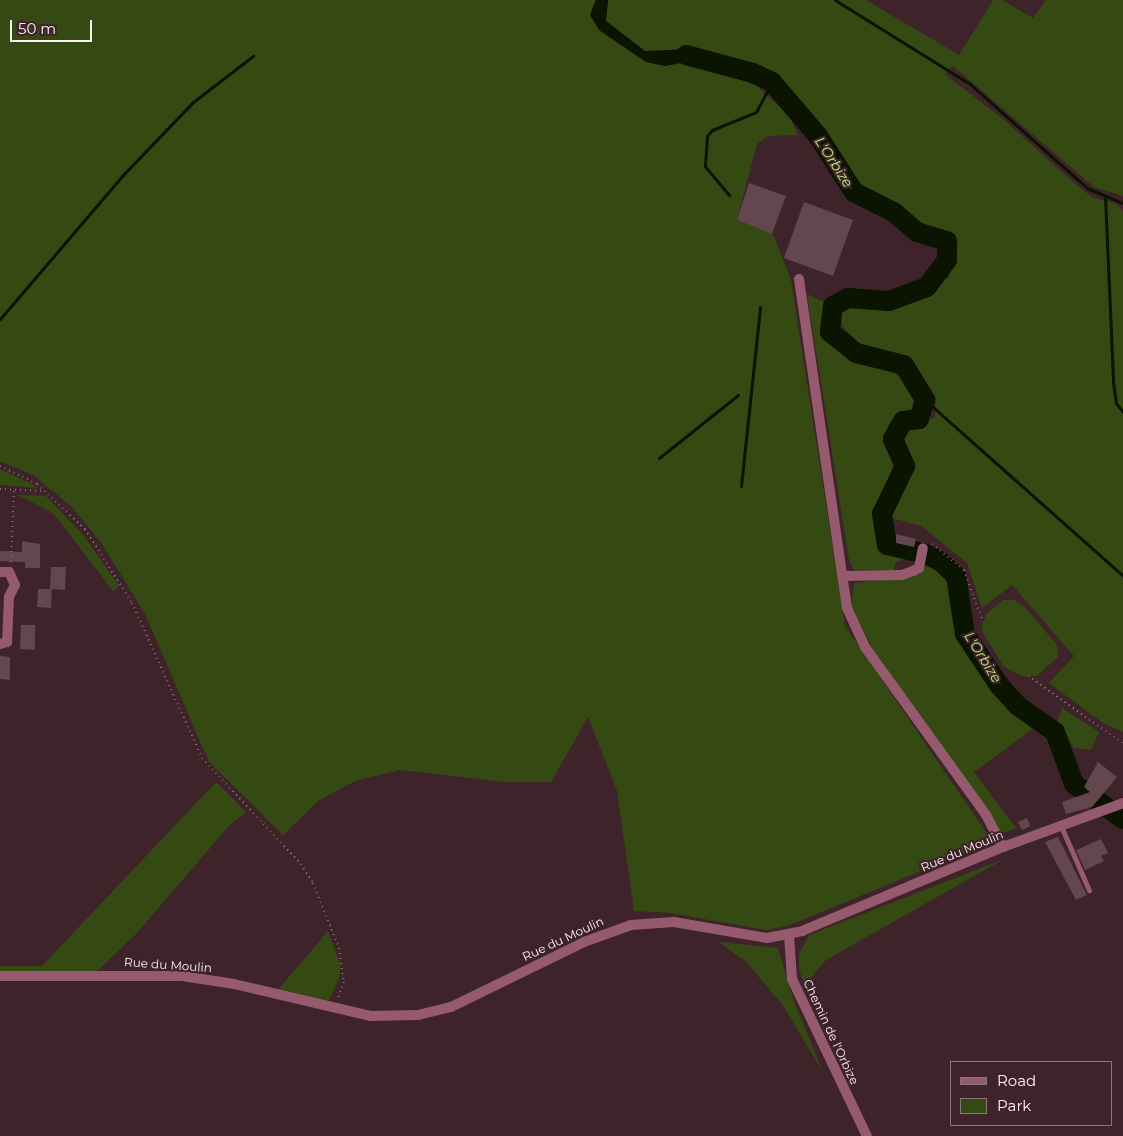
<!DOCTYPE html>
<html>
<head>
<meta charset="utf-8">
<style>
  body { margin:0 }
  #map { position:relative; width:1123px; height:1136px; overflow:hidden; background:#3e232b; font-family:Montserrat,sans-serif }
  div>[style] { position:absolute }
  .green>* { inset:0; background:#354912 }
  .water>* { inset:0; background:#0b1400 }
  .stream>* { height:3px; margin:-1.5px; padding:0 1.5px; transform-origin:1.5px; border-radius:1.5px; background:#0b1400 }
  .river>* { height:20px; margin:-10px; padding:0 10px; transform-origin:10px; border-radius:10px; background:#0b1400 }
  .building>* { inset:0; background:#64464f }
  .path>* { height:2px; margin-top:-1px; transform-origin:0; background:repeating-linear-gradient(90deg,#846e74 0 1px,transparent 0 5px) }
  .lane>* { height:5px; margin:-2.5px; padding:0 2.5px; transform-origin:2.5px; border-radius:2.5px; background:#965a6e }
  .street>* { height:10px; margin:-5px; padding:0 5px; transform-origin:5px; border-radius:5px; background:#965a6e }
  span { translate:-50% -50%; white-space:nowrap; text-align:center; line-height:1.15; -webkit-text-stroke:4px #3e232b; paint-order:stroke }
  .street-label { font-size:12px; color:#feeff3 }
  .water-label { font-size:14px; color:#bbe975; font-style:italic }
  .legend { position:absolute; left:950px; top:1061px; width:162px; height:65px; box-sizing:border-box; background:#3e232b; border:1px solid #8b757b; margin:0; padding:6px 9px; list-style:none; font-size:15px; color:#feeff3 }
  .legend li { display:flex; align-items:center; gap:10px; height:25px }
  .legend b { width:25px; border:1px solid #8b757b }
  .scale { position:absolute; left:10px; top:20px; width:82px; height:22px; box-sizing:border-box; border:2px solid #feeff3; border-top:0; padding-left:6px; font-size:15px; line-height:18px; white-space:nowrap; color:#feeff3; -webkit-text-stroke:4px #3e232b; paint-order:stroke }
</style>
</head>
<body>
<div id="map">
  <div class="green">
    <div style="clip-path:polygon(0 0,596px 0,592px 8px,599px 30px,646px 62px,665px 66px,691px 61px,755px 85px,789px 115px,798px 135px,767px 136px,757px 144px,737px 220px,773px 234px,791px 280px,845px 626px,990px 838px,977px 848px,790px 925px,766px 930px,670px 913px,634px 911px,617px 791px,588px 717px,551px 782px,505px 782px,400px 770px,355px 781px,318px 801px,283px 835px,209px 762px,145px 614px,102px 544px,72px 507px,33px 475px,0 461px)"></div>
    <div style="clip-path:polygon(608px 0,866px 0,959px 55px,993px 0,1002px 0,1033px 18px,1046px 0,1123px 0,1123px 196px,1094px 187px,953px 66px,945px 74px,1003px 119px,1080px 188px,1094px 198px,1115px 203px,1123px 211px,1123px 732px,1103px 723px,1049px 683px,1074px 656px,1012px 585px,982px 608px,967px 563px,921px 526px,885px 516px,902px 495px,913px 470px,904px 448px,905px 431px,935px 417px,936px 397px,913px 362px,901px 354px,888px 355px,861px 345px,843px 327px,840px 316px,842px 309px,852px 302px,890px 305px,922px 294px,949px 277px,958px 244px,943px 230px,917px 226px,898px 203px,853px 184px,809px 121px,770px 74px,695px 49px,645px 51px,606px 21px)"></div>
    <div style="clip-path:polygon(807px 294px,828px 304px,825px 337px,847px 357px,883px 364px,902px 379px,919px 403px,917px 412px,894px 419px,888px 425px,883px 443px,893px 465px,879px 520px,879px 536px,882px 547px,908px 554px,908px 558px,896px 562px,894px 571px,854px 570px,849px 560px)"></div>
    <div style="clip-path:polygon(0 469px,28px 482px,38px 488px,0 485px)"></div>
    <div style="clip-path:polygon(18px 495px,46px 496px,84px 536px,119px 586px,113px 591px,54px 514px)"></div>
    <div style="clip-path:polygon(928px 563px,939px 567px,950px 580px,959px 635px,1008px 704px,1034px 728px,974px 772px,1016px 828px,1001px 834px,978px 796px,873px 649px,851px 609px,854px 583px,914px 576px)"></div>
    <div style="clip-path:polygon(1003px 600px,1014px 600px,1024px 606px,1057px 645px,1058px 657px,1037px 676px,1021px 676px,1003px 666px,981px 629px,986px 614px)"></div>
    <div style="clip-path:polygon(1062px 708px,1099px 732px,1091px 750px,1074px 748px,1057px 723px)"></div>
    <div style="clip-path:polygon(216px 782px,246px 812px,229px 826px,136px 934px,97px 971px,0 972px,0 966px,42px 966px)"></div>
    <div style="clip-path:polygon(1004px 859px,826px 960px,809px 980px,811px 1000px,799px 970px,799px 954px,809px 935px)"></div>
    <div style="clip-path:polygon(328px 931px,340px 964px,340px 975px,330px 999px,326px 1002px,277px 991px)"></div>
    <div style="clip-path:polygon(719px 942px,778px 948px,793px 999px,823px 1072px,782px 1004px,746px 962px)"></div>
  </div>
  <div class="water">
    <div style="clip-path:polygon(596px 0,608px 0,606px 21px,645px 51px,695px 49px,715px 54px,708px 66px,691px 61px,665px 66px,646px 62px,599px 30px,590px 15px)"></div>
  </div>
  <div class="stream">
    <div style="left:835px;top:0;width:159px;rotate:31.9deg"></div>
    <div style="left:970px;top:84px;width:157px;rotate:41.6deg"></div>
    <div style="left:1087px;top:188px;width:39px;rotate:23deg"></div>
    <div style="left:729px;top:195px;width:38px;rotate:-130deg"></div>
    <div style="left:705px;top:166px;width:30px;rotate:-86deg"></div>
    <div style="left:707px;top:136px;width:8px;rotate:-50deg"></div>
    <div style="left:712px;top:130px;width:48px;rotate:-22.2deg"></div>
    <div style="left:756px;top:112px;width:34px;rotate:-62deg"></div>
    <div style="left:1105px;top:196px;width:186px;rotate:87.5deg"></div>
    <div style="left:1113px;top:382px;width:21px;rotate:82deg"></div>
    <div style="left:1116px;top:403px;width:11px;rotate:52deg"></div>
    <div style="left:0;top:319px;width:189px;rotate:-49.5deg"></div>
    <div style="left:123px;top:175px;width:101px;rotate:-46.2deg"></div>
    <div style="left:193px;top:102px;width:76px;rotate:-37.5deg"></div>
    <div style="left:925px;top:400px;width:265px;rotate:41.6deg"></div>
    <div style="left:659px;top:458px;width:101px;rotate:-38.6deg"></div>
    <div style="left:741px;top:486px;width:180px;rotate:-83.9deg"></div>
  </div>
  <div class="river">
    <div style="left:686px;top:55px;width:69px;rotate:15deg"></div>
    <div style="left:753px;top:73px;width:21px;rotate:25deg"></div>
    <div style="left:772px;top:82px;width:71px;rotate:49.6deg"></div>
    <div style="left:818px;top:136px;width:67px;rotate:57.3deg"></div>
    <div style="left:854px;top:192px;width:46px;rotate:27.1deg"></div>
    <div style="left:895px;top:213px;width:29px;rotate:41deg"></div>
    <div style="left:917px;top:232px;width:31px;rotate:17deg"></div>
    <div style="left:947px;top:241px;width:19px;rotate:90deg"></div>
    <div style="left:947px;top:260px;width:34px;rotate:127deg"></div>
    <div style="left:927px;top:287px;width:40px;rotate:159.8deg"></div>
    <div style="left:889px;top:301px;width:41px;rotate:-175.8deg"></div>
    <div style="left:848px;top:298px;width:17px;rotate:152deg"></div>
    <div style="left:833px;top:306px;width:26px;rotate:97deg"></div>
    <div style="left:830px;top:332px;width:33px;rotate:39deg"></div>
    <div style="left:856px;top:353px;width:49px;rotate:14deg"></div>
    <div style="left:904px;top:365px;width:41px;rotate:59deg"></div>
    <div style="left:925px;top:400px;width:20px;rotate:108deg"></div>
    <div style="left:919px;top:419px;width:16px;rotate:173deg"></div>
    <div style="left:903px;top:421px;width:21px;rotate:119deg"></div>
    <div style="left:893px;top:439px;width:30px;rotate:66deg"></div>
    <div style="left:905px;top:466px;width:53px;rotate:115.6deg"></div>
    <div style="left:882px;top:514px;width:31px;rotate:81deg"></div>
    <div style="left:887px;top:545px;width:39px;rotate:13deg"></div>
    <div style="left:925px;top:554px;width:17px;rotate:25deg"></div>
    <div style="left:940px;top:561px;width:22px;rotate:43deg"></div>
    <div style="left:956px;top:576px;width:59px;rotate:81.2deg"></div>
    <div style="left:965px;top:634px;width:61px;rotate:56.3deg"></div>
    <div style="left:999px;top:685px;width:28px;rotate:48deg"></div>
    <div style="left:1018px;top:706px;width:45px;rotate:35.1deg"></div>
    <div style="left:1055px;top:732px;width:55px;rotate:69.9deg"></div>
    <div style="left:1074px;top:784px;width:60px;rotate:35.5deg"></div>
  </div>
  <div class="building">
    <div style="clip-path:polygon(749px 183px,786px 196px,772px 234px,737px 220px)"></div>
    <div style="clip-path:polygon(804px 202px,853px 220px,833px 276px,784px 258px)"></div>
    <div style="clip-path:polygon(896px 534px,916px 539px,914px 547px,896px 543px)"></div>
    <div style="clip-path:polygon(22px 541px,40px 544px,40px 568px,25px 568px,25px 562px,0 561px,0 551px,22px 552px)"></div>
    <div style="clip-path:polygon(51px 567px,66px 567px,65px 590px,52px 589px,51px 608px,37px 607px,38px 589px,50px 589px)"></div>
    <div style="clip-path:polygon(21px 625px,35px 625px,35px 650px,20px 649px)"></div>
    <div style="clip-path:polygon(0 656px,10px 657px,10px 680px,0 679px)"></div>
    <div style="clip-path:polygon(1098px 762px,1117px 777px,1092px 807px,1066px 814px,1062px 802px,1090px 792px,1084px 787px)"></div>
    <div style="clip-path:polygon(1027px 818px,1030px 826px,1022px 830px,1018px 822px)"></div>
    <div style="clip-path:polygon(1058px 837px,1087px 895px,1076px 900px,1045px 842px)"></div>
    <div style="clip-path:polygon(1101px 839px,1108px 853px,1101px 856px,1104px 861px,1085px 870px,1076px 850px)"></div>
  </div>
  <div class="path">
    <div style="left:0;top:466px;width:41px;rotate:25.9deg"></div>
    <div style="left:37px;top:484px;width:66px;rotate:43.2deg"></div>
    <div style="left:85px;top:529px;width:88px;rotate:57.6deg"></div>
    <div style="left:132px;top:603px;width:170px;rotate:65.7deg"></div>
    <div style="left:202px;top:758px;width:145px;rotate:47deg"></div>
    <div style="left:301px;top:864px;width:22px;rotate:58deg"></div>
    <div style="left:313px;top:883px;width:70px;rotate:68.2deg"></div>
    <div style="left:339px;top:948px;width:34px;rotate:82deg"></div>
    <div style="left:344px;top:982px;width:17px;rotate:111deg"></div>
    <div style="left:0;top:489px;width:45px;rotate:2.5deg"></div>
    <div style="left:932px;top:544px;width:41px;rotate:39.1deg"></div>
    <div style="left:964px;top:570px;width:55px;rotate:69.9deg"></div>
    <div style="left:11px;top:562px;width:72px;rotate:-87.6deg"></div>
    <div style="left:1028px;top:676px;width:116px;rotate:35.2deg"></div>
  </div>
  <div class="lane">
    <div style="left:1061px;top:826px;width:70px;rotate:66.4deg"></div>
  </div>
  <div class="street">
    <div style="left:799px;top:279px;width:332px;rotate:81.7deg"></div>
    <div style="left:847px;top:608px;width:43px;rotate:65.2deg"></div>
    <div style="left:865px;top:647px;width:207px;rotate:54.2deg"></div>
    <div style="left:986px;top:815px;width:36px;rotate:62deg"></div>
    <div style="left:0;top:572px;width:9px"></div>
    <div style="left:9px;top:572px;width:14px;rotate:65deg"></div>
    <div style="left:15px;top:585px;width:13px;rotate:117deg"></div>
    <div style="left:9px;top:597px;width:45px;rotate:92.5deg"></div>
    <div style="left:7px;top:642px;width:7px;rotate:164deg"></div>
    <div style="left:844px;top:576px;width:58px;rotate:-1deg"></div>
    <div style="left:902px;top:575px;width:12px;rotate:-20deg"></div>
    <div style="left:913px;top:571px;width:7px;rotate:-27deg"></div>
    <div style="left:919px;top:568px;width:20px;rotate:-79deg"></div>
    <div style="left:789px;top:935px;width:44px;rotate:86.1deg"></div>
    <div style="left:792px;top:979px;width:174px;rotate:64.5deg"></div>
    <div style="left:0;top:976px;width:182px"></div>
    <div style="left:182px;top:976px;width:53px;rotate:8.7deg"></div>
    <div style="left:234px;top:984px;width:140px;rotate:13.2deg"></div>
    <div style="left:370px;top:1016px;width:48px;rotate:-1.2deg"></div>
    <div style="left:418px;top:1015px;width:34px;rotate:-14deg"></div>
    <div style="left:451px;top:1007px;width:148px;rotate:-26deg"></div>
    <div style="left:584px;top:942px;width:50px;rotate:-19.9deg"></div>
    <div style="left:631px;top:925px;width:43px;rotate:-4deg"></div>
    <div style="left:674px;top:922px;width:94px;rotate:9.8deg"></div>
    <div style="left:767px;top:938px;width:36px;rotate:-11deg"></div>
    <div style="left:802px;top:931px;width:218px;rotate:-22.7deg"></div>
    <div style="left:1003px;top:847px;width:128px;rotate:-20.1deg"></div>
  </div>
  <div class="street-label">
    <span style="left:962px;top:851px;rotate:-23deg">Rue du Moulin</span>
    <span style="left:563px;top:939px;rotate:-25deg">Rue du Moulin</span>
    <span style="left:168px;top:965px;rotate:4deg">Rue du Moulin</span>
    <span style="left:831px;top:1032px;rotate:65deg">Chemin de l'Orbize</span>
  </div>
  <div class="water-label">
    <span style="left:834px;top:162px;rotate:57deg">L'Orbize</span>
    <span style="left:983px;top:657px;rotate:58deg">L'Orbize</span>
  </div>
  <ul class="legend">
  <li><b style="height:6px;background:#965a6e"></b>Road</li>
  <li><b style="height:14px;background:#354912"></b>Park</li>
  </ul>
  <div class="scale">50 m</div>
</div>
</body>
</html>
